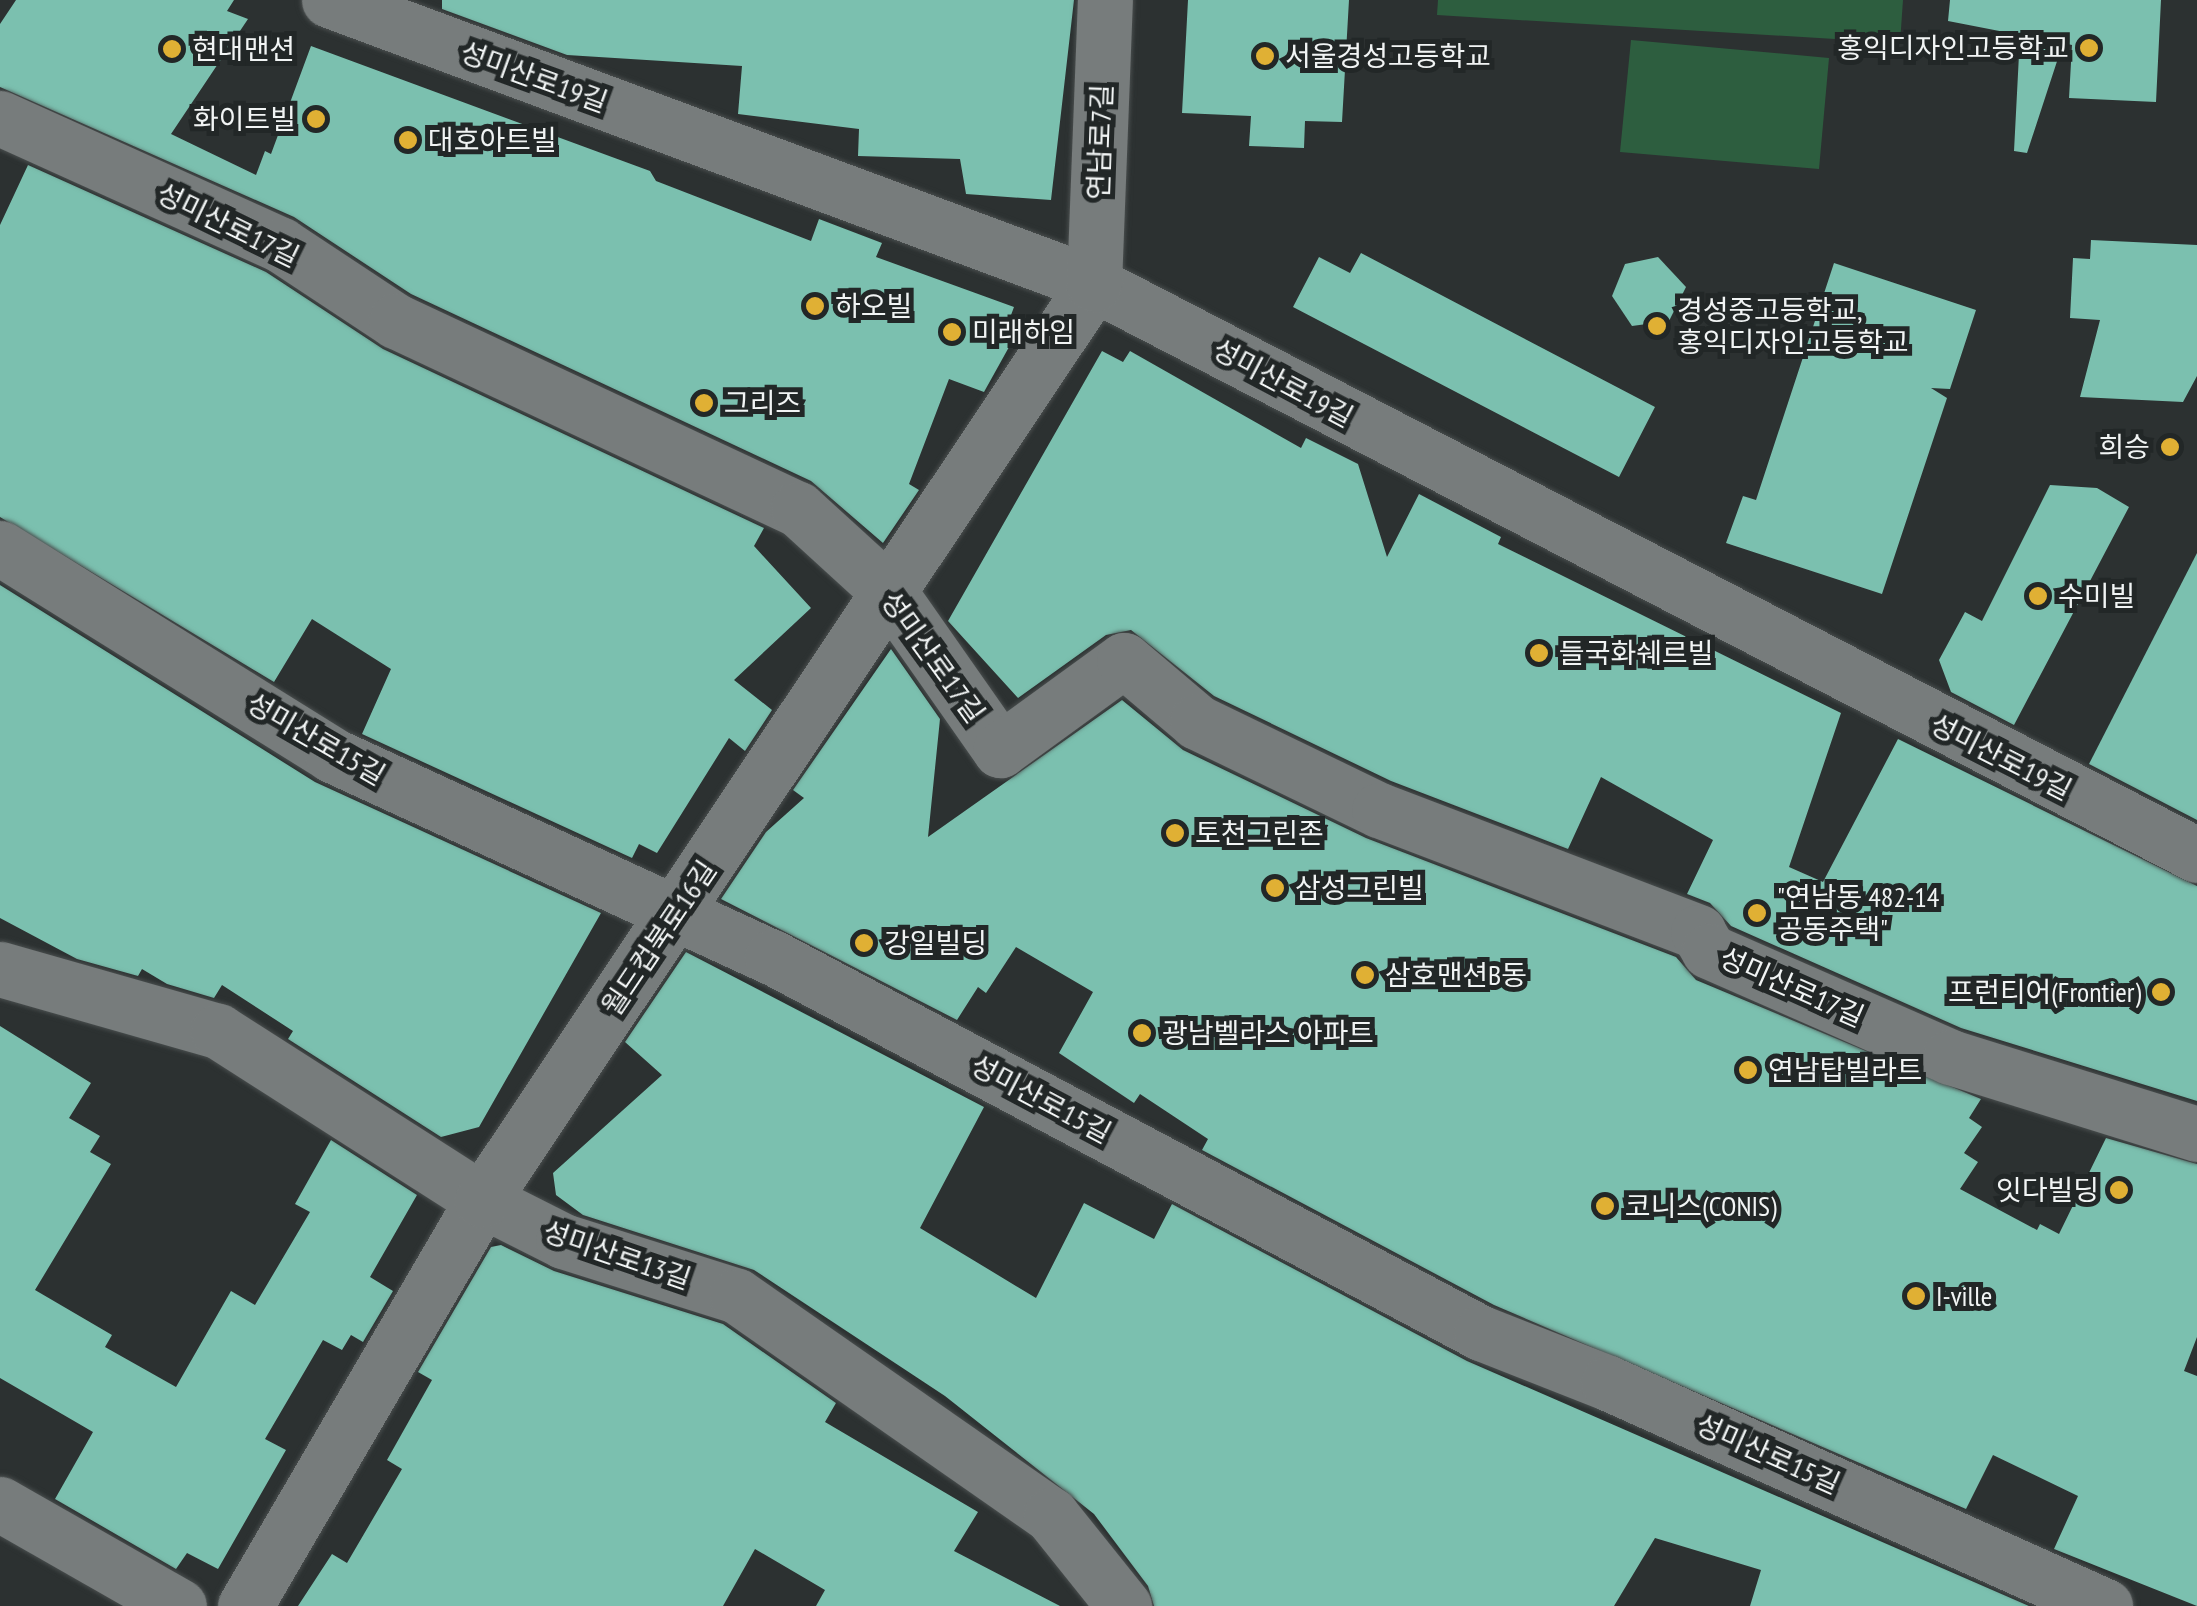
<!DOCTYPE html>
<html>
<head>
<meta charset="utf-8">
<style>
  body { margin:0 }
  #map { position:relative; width:2197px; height:1606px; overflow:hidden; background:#2c3131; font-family:"PT Sans Narrow","Noto Sans KR",sans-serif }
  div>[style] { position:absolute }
  .green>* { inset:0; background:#2d5e3f }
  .building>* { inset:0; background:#7bc0af }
  .roads { filter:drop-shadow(0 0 2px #494e4e) drop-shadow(0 0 2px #494e4e) }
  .minor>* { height:55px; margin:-27.5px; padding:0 27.5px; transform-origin:27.5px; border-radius:27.5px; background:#777c7c }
  .dots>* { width:28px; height:28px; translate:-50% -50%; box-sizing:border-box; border:5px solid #222727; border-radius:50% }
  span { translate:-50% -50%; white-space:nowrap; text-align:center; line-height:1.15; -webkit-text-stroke:10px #222727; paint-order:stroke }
  .poi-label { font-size:28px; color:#f1f4f4 }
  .right { translate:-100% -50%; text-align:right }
  .left { translate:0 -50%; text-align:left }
  .street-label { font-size:28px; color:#f1f4f4 }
</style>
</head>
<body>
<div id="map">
  <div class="green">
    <div style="clip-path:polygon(1438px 0,1903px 0,1900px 43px,1437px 15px)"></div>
    <div style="clip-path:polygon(1631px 40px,1829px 58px,1819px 169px,1620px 152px)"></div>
  </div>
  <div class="building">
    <div style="clip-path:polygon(16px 0,234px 0,227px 11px,248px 19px,171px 134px,256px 175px,265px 151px,271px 154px,311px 46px,650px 171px,656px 181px,811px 241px,819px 219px,882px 243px,876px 257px,1014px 307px,1004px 334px,1014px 338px,984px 392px,949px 379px,909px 484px,919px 490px,883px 543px,811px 481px,411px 294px,294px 217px,0 87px,0 24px)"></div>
    <div style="clip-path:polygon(442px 0,1074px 0,1051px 200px,966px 194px,960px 159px,858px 156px,859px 129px,738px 114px,742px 66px,567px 55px,442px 9px)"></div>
    <div style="clip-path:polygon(1188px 0,1349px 0,1342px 122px,1305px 121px,1304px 148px,1249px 146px,1251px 116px,1182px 113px)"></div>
    <div style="clip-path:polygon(1950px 0,2161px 0,2156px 102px,2069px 98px,2072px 45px,2063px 43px,2027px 153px,2014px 151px,2020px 35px,1948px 21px)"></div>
    <div style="clip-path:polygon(28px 165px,266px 272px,383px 349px,764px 528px,754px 546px,811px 608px,734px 680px,772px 710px,745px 751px,729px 738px,657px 853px,639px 844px,632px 858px,362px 734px,391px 669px,312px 619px,274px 682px,0 517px,0 225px)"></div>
    <div style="clip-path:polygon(2091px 240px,2197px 245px,2197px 376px,2183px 402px,2080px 397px,2100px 320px,2070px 318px,2073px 258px,2090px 259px)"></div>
    <div style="clip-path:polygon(1361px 253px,1655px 407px,1619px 477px,1293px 307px,1319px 257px,1350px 273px)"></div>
    <div style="clip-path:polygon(1658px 257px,1686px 287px,1669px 321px,1632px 326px,1612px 296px,1625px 264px)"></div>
    <div style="clip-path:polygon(1834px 263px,1976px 310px,1950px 389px,1931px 388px,1947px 398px,1882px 594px,1726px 543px,1743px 496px,1756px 500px)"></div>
    <div style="clip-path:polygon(1102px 351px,1123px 362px,1130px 351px,1301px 448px,1306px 438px,1358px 464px,1387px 557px,1419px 494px,1501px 537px,1498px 544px,1841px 713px,1789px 867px,1823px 882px,1898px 739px,2197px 886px,2197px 1101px,1961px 1028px,1731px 926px,1710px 903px,1687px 894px,1713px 840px,1601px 777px,1568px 849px,1391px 781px,1214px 696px,1131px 630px,1106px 635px,1018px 698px,948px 621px)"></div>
    <div style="clip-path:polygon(2050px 485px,2097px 488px,2129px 507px,2014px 725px,1951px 692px,1939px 660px,1965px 612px,1982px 621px)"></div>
    <div style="clip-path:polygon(2197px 553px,2197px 820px,2089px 764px)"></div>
    <div style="clip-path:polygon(0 585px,315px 782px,601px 913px,479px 1127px,441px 1137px,288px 1039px,293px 1031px,222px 985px,214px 998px,167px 984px,142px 969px,138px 976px,77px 959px,0 918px)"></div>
    <div style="clip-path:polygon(891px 649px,940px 719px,928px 837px,1122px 700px,1183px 750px,1366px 838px,1676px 957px,1696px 980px,1981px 1099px,1969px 1118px,1982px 1127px,1964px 1153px,1978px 1162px,1960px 1189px,2037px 1230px,2040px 1224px,2059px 1234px,2106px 1138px,2197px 1164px,2197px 1337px,2184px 1371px,2197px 1376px,2197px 1606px,2054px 1549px,2078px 1496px,1993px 1455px,1966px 1509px,1494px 1305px,1202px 1150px,1208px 1139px,1140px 1094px,1134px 1103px,1059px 1053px,1093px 992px,1016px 947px,986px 993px,978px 987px,957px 1020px,721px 899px,766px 832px,804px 798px,793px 790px)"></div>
    <div style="clip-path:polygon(686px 952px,984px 1107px,920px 1228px,1036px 1298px,1084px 1203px,1154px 1239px,1172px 1204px,1467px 1361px,2029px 1606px,1750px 1606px,1761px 1570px,1655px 1538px,1614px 1606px,1154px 1606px,1148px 1586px,1094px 1514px,945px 1396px,754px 1270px,583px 1215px,556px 1195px,553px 1173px,662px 1075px,625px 1042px)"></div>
    <div style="clip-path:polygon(0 1026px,91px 1083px,69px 1118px,100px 1136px,90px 1152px,111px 1164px,35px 1290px,112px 1335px,105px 1347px,176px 1387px,231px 1291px,255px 1305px,310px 1212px,295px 1204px,331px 1140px,417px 1195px,370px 1277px,393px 1291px,363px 1342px,351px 1335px,342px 1350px,323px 1340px,265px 1439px,286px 1450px,218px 1569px,187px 1553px,176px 1569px,55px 1499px,93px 1432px,0 1378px)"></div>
    <div style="clip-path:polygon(501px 1245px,554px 1271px,723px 1324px,836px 1403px,825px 1422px,978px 1512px,954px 1551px,1060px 1606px,816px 1606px,825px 1590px,755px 1549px,723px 1606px,298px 1606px,332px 1554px,347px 1563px,402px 1469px,387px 1460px,432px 1380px,418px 1372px,491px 1247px)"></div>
  </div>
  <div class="roads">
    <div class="minor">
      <div style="left:329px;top:0;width:816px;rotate:20.37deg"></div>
      <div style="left:1094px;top:284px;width:1242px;rotate:27.37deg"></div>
      <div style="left:0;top:118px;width:308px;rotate:24.3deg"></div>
      <div style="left:281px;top:245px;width:138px;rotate:33.5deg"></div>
      <div style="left:396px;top:321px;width:444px;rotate:25.1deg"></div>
      <div style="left:798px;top:509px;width:125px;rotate:42.4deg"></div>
      <div style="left:890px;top:593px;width:192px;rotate:55deg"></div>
      <div style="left:1000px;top:750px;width:153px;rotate:-36deg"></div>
      <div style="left:1124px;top:660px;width:96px;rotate:40.3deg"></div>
      <div style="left:1197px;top:722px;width:202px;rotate:25.8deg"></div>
      <div style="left:1379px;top:810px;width:342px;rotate:20.9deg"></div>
      <div style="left:1698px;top:932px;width:22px;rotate:60deg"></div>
      <div style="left:1709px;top:951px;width:263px;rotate:23.7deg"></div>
      <div style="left:1950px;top:1057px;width:259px;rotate:17.3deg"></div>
      <div style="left:0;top:548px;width:391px;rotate:31.9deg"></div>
      <div style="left:332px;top:755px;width:484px;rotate:24.7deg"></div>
      <div style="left:772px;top:957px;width:803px;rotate:27.94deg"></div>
      <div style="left:1481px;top:1333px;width:136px;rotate:21.5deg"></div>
      <div style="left:1608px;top:1383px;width:545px;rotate:24.17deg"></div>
      <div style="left:0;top:969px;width:227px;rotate:15.9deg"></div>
      <div style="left:218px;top:1031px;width:313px;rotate:32.6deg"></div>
      <div style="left:482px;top:1200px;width:91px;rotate:26.8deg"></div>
      <div style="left:563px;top:1241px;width:182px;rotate:17.5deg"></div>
      <div style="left:737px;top:1296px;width:383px;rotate:34.9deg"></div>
      <div style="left:1051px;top:1515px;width:117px;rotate:51.3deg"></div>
      <div style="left:0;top:1504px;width:206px;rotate:29.7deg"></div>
      <div style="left:245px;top:1606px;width:470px;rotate:-59.7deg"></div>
      <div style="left:482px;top:1200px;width:1102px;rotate:-56.25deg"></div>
      <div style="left:1094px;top:284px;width:284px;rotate:-87.8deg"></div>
    </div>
  </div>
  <div class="dots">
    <div style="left:2089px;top:48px;background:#e0b034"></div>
    <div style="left:172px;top:49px;background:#e0b034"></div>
    <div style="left:1265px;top:56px;background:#e0b034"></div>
    <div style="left:316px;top:119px;background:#e0b034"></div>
    <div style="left:408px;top:140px;background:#e0b034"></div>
    <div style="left:815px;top:306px;background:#e0b034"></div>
    <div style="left:1657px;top:326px;background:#e0b034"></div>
    <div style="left:952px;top:332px;background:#e0b034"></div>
    <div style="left:704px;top:403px;background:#e0b034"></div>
    <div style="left:2170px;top:447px;background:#e0b034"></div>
    <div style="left:2038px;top:596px;background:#e0b034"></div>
    <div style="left:1539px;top:653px;background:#e0b034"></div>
    <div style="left:1175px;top:833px;background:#e0b034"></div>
    <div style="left:1275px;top:888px;background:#e0b034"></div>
    <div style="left:1757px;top:913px;background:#e0b034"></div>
    <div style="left:864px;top:943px;background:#e0b034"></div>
    <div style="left:1365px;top:975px;background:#e0b034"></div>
    <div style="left:2161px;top:992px;background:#e0b034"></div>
    <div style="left:1142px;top:1033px;background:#e0b034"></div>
    <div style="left:1748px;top:1070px;background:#e0b034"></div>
    <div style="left:2119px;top:1190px;background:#e0b034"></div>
    <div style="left:1605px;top:1206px;background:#e0b034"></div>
    <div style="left:1916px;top:1296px;background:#e0b034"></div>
  </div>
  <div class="poi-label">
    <span class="right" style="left:2069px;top:48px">홍익디자인고등학교</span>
    <span class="left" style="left:192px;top:49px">현대맨션</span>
    <span class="left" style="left:1285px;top:56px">서울경성고등학교</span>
    <span class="right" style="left:296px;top:119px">화이트빌</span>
    <span class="left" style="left:428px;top:140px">대호아트빌</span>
    <span class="left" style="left:835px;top:306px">하오빌</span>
    <span class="left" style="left:1677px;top:326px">경성중고등학교,<br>홍익디자인고등학교</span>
    <span class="left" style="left:972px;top:332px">미래하임</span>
    <span class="left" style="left:724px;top:403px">그리즈</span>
    <span class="right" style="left:2150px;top:447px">희승</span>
    <span class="left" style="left:2058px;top:596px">수미빌</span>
    <span class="left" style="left:1559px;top:653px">들국화쉐르빌</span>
    <span class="left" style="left:1195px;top:833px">토천그린존</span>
    <span class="left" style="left:1295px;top:888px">삼성그린빌</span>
    <span class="left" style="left:1777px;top:913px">"연남동 482-14<br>공동주택"</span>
    <span class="left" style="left:884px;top:943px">강일빌딩</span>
    <span class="left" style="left:1385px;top:975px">삼호맨션B동</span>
    <span class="right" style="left:2141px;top:992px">프런티어(Frontier)</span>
    <span class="left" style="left:1162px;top:1033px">광남벨라스 아파트</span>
    <span class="left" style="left:1768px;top:1070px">연남탑빌라트</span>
    <span class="right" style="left:2099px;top:1190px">잇다빌딩</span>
    <span class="left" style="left:1625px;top:1206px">코니스(CONIS)</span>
    <span class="left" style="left:1936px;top:1296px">I-ville</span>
  </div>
  <div class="street-label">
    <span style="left:534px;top:77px;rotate:20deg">성미산로19길</span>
    <span style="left:1100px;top:142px;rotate:-88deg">연남로7길</span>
    <span style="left:228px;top:225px;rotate:26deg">성미산로17길</span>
    <span style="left:1283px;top:383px;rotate:28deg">성미산로19길</span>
    <span style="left:933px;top:657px;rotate:54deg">성미산로17길</span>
    <span style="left:316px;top:739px;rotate:30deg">성미산로15길</span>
    <span style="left:2001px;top:757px;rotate:27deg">성미산로19길</span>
    <span style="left:659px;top:938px;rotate:-56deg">월드컵북로16길</span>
    <span style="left:1792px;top:987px;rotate:24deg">성미산로17길</span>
    <span style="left:1041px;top:1099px;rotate:28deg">성미산로15길</span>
    <span style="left:617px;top:1255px;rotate:19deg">성미산로13길</span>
    <span style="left:1768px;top:1454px;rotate:24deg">성미산로15길</span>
  </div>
</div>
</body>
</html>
